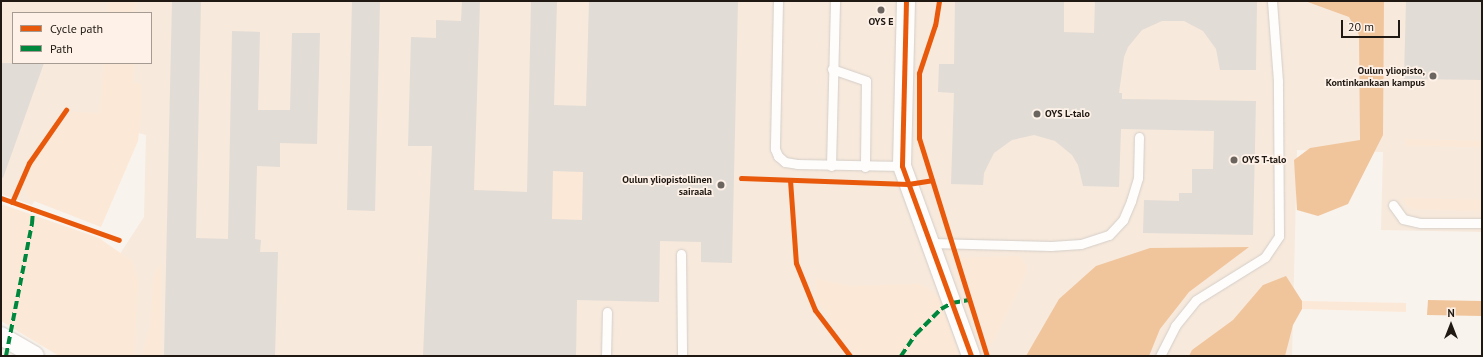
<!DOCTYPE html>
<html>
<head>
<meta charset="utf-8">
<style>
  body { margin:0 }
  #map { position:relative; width:1483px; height:357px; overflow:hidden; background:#f9f3ed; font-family:"PT Sans",sans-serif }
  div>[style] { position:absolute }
  .built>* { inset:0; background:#f7e9dc }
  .green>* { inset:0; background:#fce8d6 }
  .forest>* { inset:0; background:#f0c59c }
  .building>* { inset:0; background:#e2dcd6 }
  .roads { filter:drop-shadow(0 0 1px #d4cec8) drop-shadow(0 0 1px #d4cec8) }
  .lane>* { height:9px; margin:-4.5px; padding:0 4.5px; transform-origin:4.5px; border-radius:4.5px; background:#fefdfc }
  .street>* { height:18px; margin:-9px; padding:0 9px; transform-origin:9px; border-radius:9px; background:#fefdfc }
  .quiet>* { height:4px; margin-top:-2px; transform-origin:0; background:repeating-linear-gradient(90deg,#00873e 0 8px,transparent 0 12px) }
  .cycleway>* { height:5px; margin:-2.5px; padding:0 2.5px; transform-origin:2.5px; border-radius:2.5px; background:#e8590c }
  .dots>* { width:11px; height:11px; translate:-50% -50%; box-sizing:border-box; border:2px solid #fef2e8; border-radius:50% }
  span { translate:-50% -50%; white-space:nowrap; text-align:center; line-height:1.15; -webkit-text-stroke:3.5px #fef2e8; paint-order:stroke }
  .poi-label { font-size:10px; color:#201913; font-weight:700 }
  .right { translate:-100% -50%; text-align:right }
  .left { translate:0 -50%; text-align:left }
  .frame { position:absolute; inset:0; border:2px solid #201913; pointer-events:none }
  .legend { position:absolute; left:12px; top:12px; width:140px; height:52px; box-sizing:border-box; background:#fef2e8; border:1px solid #a59b93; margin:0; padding:5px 7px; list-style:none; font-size:12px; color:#201913 }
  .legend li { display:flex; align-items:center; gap:8px; height:20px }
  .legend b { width:20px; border:1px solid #a59b93 }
  .north { position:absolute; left:1431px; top:305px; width:40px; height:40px; -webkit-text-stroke:3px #fef2e8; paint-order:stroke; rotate:0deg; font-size:11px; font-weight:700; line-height:16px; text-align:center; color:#201913 }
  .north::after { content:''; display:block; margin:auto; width:14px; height:18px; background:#201913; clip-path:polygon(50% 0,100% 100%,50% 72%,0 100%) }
  .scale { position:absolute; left:1341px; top:20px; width:59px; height:18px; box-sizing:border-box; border:2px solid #201913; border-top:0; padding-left:5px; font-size:12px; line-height:14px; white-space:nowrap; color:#201913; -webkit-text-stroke:3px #fef2e8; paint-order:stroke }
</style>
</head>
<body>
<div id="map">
  <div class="built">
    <div style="clip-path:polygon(evenodd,1px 1px,1482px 1px,1482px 232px,1381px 230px,1383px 152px,1297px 150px,1292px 356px,87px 356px,64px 340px,144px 217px,146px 135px,85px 119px,32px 205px,1px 194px,1px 1px,13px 13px,151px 13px,151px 63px,13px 63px,13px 13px)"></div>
  </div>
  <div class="green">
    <div style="clip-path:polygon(109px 1px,135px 1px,134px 13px,108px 13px)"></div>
    <div style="clip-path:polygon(104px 63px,134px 63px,133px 83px,141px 84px,141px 114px,138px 141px,101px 227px,29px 199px,25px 189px,27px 175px,33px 161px,72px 112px,100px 113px)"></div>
    <div style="clip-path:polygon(1406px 139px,1482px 141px,1482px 147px,1406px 146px)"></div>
    <div style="clip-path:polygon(553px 171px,583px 172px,582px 220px,552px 219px)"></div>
    <div style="clip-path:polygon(1404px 198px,1482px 200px,1482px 211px,1413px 209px,1406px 205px)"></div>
    <div style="clip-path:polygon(1px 204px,99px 238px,132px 261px,138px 281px,134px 356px,59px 356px,1px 321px)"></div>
    <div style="clip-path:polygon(1020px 256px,1027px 267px,1024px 278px,990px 347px,960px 258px)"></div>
    <div style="clip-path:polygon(161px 264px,161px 356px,142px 356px,150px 328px,154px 275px)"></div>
    <div style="clip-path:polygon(816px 279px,849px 286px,919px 284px,926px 287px,939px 298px,959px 356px,856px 356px,816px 299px)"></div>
    <div style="clip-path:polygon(1302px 301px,1406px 303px,1406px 312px,1302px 309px)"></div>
  </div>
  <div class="forest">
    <div style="clip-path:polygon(1305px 1px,1384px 1px,1383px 135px,1348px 204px,1318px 216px,1297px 210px,1294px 160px,1310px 148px,1360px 140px,1359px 35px,1349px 17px)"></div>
    <div style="clip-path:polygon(1249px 247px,1189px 292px,1160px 329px,1149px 356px,1026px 356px,1059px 299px,1096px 266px,1150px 248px)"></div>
    <div style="clip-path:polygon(1286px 276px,1302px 301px,1302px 309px,1293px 325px,1285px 356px,1189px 356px,1192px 350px,1233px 320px,1263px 285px)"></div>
    <div style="clip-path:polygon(1428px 300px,1482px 301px,1482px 316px,1427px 315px)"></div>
  </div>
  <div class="building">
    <div style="clip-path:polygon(172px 1px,201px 1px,196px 238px,228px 239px,232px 31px,260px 32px,258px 110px,290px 110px,292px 33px,320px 33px,317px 144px,280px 143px,280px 167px,257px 166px,255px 239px,261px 240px,260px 252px,278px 252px,275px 356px,164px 356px)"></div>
    <div style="clip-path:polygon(352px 1px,380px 1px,375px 211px,347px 210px)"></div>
    <div style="clip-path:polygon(evenodd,462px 1px,480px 1px,474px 190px,527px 192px,531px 1px,557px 1px,554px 105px,586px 106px,589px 1px,738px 1px,732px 263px,701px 262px,701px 242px,660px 241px,659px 302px,577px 300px,576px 356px,423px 356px,432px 146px,408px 146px,411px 37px,436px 38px,436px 20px,461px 21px,462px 1px,553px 171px,583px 172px,582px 220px,552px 219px,553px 171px)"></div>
    <div style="clip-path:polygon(955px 1px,1064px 1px,1064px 32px,1094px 33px,1095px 1px,1257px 1px,1256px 70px,1220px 70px,1216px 49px,1203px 31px,1184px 21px,1162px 21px,1142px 30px,1128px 47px,1124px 57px,1119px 93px,1122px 93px,1122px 99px,1256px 101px,1253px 235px,1143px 233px,1144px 200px,1179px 201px,1179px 193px,1192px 193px,1192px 169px,1213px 169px,1214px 131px,1121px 129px,1119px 187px,1083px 186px,1078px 165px,1072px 155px,1055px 141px,1034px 135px,1012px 140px,994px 153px,984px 173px,983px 185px,951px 184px,954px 93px,938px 92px,939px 64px,954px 64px)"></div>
    <div style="clip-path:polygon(1406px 1px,1482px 1px,1482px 80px,1404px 79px)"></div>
    <div style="clip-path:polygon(1px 63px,44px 63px,3px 178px,1px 177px)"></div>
  </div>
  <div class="roads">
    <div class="lane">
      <div style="left:778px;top:1px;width:148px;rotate:91.2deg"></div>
      <div style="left:775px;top:149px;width:8px;rotate:67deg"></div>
      <div style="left:778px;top:156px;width:9px;rotate:41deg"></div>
      <div style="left:785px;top:162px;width:12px;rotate:9deg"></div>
      <div style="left:797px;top:164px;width:105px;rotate:1.1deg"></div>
      <div style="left:832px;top:69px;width:36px;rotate:19deg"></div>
      <div style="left:866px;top:81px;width:86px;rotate:90.7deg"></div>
      <div style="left:831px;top:166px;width:165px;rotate:-88.6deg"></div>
      <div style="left:1393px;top:205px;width:17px;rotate:54deg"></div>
      <div style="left:1403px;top:219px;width:18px;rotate:13deg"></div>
      <div style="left:1421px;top:223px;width:61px"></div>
      <div style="left:931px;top:243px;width:120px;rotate:1.4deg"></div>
      <div style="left:1051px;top:246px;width:30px;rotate:-4deg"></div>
      <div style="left:1081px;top:244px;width:29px;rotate:-18deg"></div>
      <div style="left:1109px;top:235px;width:21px;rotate:-47deg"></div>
      <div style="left:1123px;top:220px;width:21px;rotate:-67deg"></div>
      <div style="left:1131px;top:201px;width:24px;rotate:-73deg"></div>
      <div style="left:1138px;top:178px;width:41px;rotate:-88.6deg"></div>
      <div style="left:681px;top:254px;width:102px;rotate:89.4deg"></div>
      <div style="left:606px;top:356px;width:44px;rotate:-88.7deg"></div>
      <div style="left:1160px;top:356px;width:34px;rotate:-63deg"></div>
      <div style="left:1175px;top:326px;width:33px;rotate:-51deg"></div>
      <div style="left:1196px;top:300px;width:81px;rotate:-31.9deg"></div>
      <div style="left:1265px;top:257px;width:25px;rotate:-56deg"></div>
      <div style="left:1279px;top:236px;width:155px;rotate:-90.4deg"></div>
      <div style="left:1278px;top:81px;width:80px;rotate:-94.3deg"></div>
    </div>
    <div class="street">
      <div style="left:906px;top:1px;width:165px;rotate:91.4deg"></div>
      <div style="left:902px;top:166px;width:202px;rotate:70deg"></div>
      <div style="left:1px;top:336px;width:39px;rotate:30deg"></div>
    </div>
  </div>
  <div class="quiet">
    <div style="left:6px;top:356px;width:135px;rotate:-78.9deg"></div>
    <div style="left:32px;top:224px;width:15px;rotate:-86deg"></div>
    <div style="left:901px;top:356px;width:27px;rotate:-56deg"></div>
    <div style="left:916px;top:334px;width:35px;rotate:-45deg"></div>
    <div style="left:941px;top:309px;width:13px;rotate:-29deg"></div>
    <div style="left:952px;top:303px;width:17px;rotate:-10deg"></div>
  </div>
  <div class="cycleway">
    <div style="left:906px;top:1px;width:165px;rotate:91.4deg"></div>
    <div style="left:902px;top:166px;width:202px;rotate:70deg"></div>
    <div style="left:939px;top:1px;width:24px;rotate:99deg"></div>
    <div style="left:935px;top:25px;width:51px;rotate:108.4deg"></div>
    <div style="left:919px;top:73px;width:65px;rotate:90deg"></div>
    <div style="left:919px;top:138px;width:228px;rotate:72.7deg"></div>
    <div style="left:741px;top:178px;width:167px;rotate:2.1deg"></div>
    <div style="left:908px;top:184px;width:24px;rotate:-9deg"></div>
    <div style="left:790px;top:180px;width:83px;rotate:85.9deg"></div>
    <div style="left:796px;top:263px;width:51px;rotate:68deg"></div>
    <div style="left:815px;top:310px;width:58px;rotate:52.7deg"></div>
    <div style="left:1px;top:198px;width:125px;rotate:19.6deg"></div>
    <div style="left:12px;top:202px;width:43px;rotate:-66.4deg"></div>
    <div style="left:29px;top:163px;width:65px;rotate:-55.1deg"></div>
  </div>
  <div class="dots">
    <div style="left:881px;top:10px;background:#6c655f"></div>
    <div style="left:1433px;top:76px;background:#6c655f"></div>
    <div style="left:1037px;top:114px;background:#6c655f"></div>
    <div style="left:1234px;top:160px;background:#6c655f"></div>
    <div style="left:721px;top:185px;background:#6c655f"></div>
  </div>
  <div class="poi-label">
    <span style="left:881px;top:22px">OYS E</span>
    <span class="right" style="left:1425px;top:76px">Oulun yliopisto,<br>Kontinkankaan kampus</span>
    <span class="left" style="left:1045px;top:114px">OYS L-talo</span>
    <span class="left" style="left:1242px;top:160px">OYS T-talo</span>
    <span class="right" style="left:712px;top:185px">Oulun yliopistollinen<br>sairaala</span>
  </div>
  <div class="frame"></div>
  <ul class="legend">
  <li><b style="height:5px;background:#e8590c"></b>Cycle path</li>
  <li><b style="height:5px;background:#00873e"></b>Path</li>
  </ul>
  <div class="north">N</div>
  <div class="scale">20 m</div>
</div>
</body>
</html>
